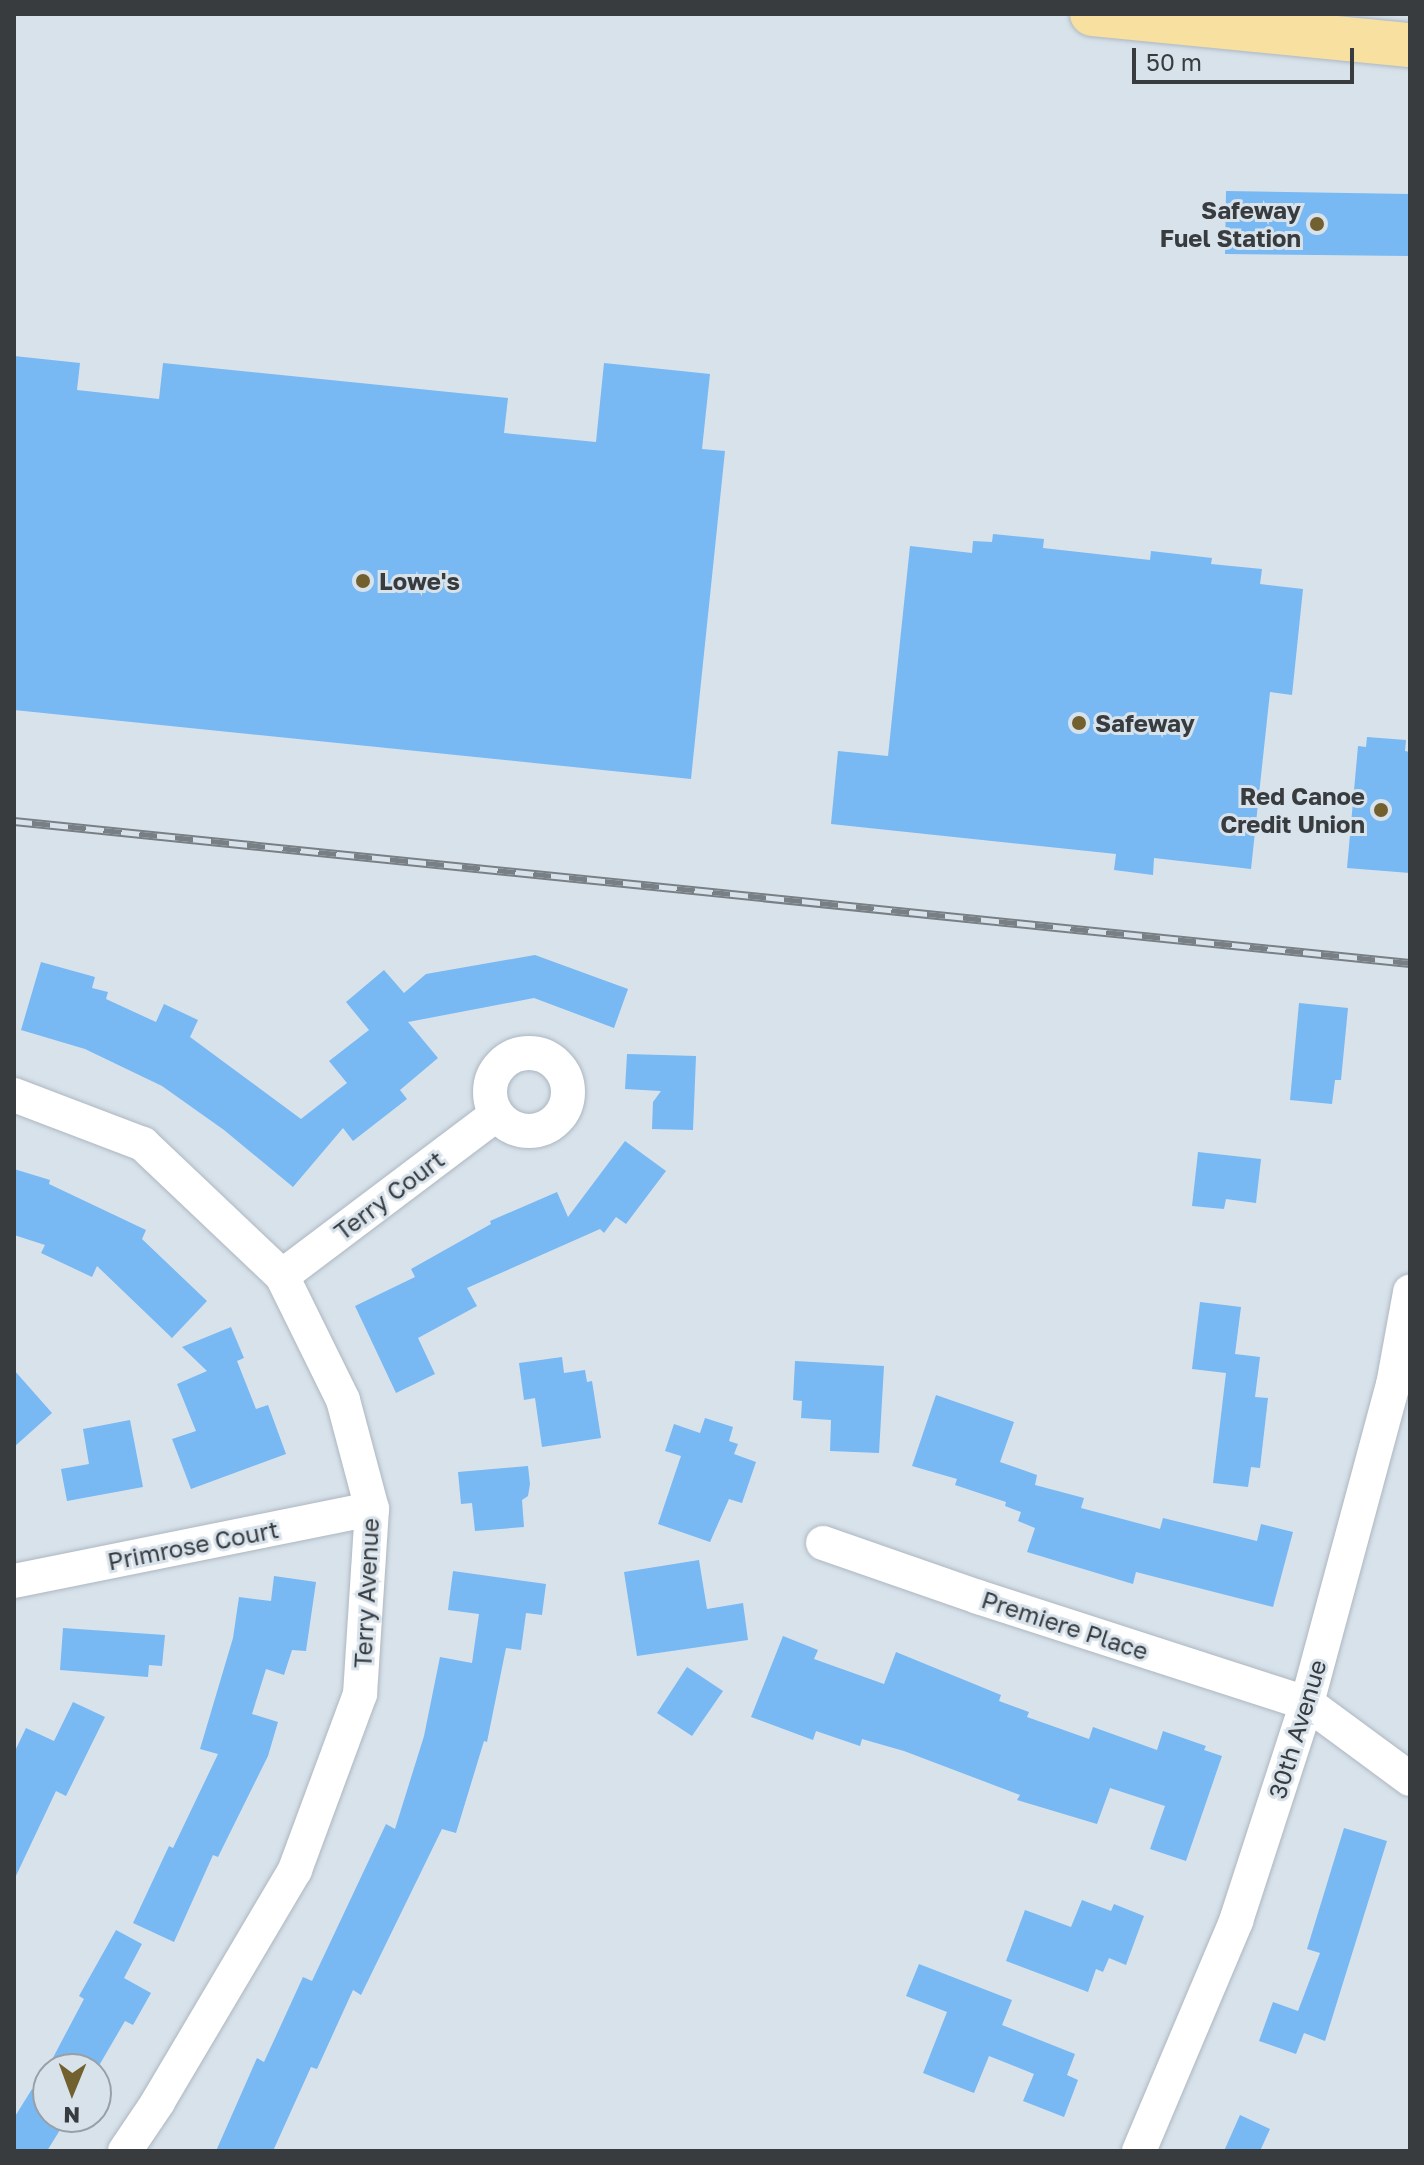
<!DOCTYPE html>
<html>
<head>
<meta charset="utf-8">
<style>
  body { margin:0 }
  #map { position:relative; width:1424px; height:2165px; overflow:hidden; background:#d8e2eb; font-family:"Golos Text",sans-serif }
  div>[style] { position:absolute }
  .building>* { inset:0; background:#78b8f3 }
  .roads { filter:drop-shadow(0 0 2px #adb7c0) drop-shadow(0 0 2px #adb7c0) }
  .minor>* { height:34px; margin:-17px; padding:0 17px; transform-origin:17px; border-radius:17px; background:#fff }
  .minor>.ring { margin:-17px; padding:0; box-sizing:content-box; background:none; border:34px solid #fff; border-radius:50% }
  .major>* { height:44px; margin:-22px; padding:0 22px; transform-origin:22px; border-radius:22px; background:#f8e1a0 }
  .rail>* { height:9px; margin-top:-4.5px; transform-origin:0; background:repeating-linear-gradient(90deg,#d8e2eb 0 18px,#798085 0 36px); box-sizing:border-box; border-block:2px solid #798085 }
  .dots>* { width:22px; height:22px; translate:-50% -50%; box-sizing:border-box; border:4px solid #d8e2eb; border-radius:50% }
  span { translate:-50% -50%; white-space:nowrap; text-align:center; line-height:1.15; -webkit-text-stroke:6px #d8e2eb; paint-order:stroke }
  .poi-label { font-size:24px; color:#383c3f; font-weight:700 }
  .right { translate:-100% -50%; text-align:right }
  .left { translate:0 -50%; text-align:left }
  .street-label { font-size:24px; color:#383c3f }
  .frame { position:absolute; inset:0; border:16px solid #383c3f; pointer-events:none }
  .north { position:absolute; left:32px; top:2053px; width:80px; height:80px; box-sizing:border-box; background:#d8e2eb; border:2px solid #98a0a6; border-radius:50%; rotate:181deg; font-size:22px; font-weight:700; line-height:32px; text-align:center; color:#383c3f }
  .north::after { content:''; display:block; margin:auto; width:28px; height:36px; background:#72602f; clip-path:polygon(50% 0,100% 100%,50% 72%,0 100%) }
  .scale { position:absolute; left:1132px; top:48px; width:222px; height:36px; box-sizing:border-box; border:4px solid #383c3f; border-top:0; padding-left:10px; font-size:24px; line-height:28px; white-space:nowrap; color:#383c3f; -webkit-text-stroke:6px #d8e2eb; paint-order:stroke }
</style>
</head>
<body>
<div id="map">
  <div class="building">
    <div style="clip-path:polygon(1226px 191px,1410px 194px,1409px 256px,1225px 254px)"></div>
    <div style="clip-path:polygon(14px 356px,80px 363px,77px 390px,159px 399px,163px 363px,508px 398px,504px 433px,596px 442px,604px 363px,710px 374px,702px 449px,725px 451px,691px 779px,14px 710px)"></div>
    <div style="clip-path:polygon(993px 534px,1044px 539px,1043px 548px,1150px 560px,1151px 551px,1212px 558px,1211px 564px,1262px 569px,1260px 584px,1303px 589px,1292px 695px,1270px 692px,1251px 869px,1154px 858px,1153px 875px,1114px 870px,1116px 854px,831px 824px,838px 751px,888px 756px,910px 546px,972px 553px,973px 541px,992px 542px)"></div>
    <div style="clip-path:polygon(1367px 737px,1406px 740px,1405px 751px,1410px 752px,1410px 873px,1347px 868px,1358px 746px,1366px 747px)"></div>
    <div style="clip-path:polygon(535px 955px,628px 989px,614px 1028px,534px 998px,408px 1022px,438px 1058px,400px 1090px,407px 1099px,353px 1141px,343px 1128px,293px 1187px,224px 1130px,162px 1086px,85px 1049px,21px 1030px,41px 962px,95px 977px,92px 988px,108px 992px,106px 999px,156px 1022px,164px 1004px,198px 1020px,190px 1037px,301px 1119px,347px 1083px,329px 1061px,369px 1030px,346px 1002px,384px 970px,404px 993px,426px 974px)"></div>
    <div style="clip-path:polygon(1299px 1003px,1348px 1008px,1341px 1080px,1335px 1080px,1332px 1104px,1290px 1100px)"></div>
    <div style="clip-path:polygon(627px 1054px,696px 1056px,693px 1130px,652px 1129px,653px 1102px,661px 1091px,625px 1089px)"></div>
    <div style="clip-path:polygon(625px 1141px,666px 1171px,626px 1224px,616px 1217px,604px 1233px,600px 1229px,467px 1288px,477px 1306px,418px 1338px,435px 1374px,396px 1393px,355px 1306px,415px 1277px,411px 1269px,491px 1224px,490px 1221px,557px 1192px,568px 1217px)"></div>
    <div style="clip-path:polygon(1198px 1152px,1261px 1159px,1256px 1203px,1226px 1199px,1224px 1209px,1192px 1206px)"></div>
    <div style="clip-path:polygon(14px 1169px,50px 1180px,49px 1184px,146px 1230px,142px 1239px,207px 1301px,172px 1338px,97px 1266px,92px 1277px,41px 1253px,45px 1245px,14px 1235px)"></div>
    <div style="clip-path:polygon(1200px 1302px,1241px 1307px,1235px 1354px,1260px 1357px,1255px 1397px,1268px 1398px,1260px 1468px,1251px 1467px,1248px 1487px,1213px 1483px,1226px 1373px,1192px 1369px)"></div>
    <div style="clip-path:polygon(231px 1327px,244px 1358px,237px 1361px,256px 1409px,268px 1405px,286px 1454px,191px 1489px,172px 1439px,196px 1431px,177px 1384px,207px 1371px,182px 1347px)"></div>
    <div style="clip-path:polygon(562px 1357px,564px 1373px,585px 1370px,587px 1382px,592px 1381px,601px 1438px,542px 1447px,535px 1398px,524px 1400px,519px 1363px)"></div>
    <div style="clip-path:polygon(795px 1361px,884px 1366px,879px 1453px,830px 1451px,831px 1420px,801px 1418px,802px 1401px,793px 1400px)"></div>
    <div style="clip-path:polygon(14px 1370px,52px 1413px,14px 1447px)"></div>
    <div style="clip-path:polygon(936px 1395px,1014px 1422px,1000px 1462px,1037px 1475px,1035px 1485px,1084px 1498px,1081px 1508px,1160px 1529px,1163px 1518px,1257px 1541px,1261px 1524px,1293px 1532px,1273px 1607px,1136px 1572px,1133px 1584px,1027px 1552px,1035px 1528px,1018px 1521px,1021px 1512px,1005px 1506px,1006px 1502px,955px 1485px,957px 1479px,912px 1466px)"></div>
    <div style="clip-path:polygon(705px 1418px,733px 1427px,729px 1441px,738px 1444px,734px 1454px,756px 1462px,742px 1503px,729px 1499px,710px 1542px,658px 1524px,681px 1456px,665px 1451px,674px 1424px,700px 1433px)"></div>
    <div style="clip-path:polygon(130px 1420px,143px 1487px,67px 1501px,61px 1469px,89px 1464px,83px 1429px)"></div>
    <div style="clip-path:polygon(528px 1466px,530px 1484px,528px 1496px,522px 1500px,524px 1527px,475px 1531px,472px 1503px,461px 1504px,458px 1472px)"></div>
    <div style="clip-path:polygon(699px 1560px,707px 1609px,743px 1603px,748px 1640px,637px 1656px,624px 1572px)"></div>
    <div style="clip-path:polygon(453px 1571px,546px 1584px,542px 1615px,526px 1613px,521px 1650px,506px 1648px,487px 1742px,484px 1741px,456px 1833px,442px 1829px,361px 1995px,353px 1990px,317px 2069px,311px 2067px,273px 2151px,216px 2151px,257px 2058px,264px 2062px,303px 1977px,312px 1981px,386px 1824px,395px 1829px,424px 1736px,440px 1657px,472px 1663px,479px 1614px,448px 1610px)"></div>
    <div style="clip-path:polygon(274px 1576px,316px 1582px,306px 1651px,292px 1650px,284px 1675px,266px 1669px,252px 1714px,278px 1722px,268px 1756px,218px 1857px,213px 1855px,174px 1942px,133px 1923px,169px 1846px,173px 1848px,218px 1754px,200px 1749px,233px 1638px,239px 1597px,271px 1601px)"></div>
    <div style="clip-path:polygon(63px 1628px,165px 1635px,162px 1666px,149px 1665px,148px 1677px,60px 1670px)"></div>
    <div style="clip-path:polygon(783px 1636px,818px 1650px,814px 1659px,884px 1684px,896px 1652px,1001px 1695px,999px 1701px,1029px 1712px,1027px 1717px,1089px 1739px,1093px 1727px,1157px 1750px,1163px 1731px,1206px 1746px,1204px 1750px,1222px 1756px,1186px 1861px,1150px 1849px,1165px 1806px,1110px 1788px,1097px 1824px,1017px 1800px,1020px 1795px,904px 1751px,862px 1739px,860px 1746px,816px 1731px,813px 1740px,751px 1717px)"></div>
    <div style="clip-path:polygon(687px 1667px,723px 1691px,692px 1736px,657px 1713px)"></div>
    <div style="clip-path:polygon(73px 1702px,105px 1717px,66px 1796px,56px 1791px,14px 1880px,14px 1753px,26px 1728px,54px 1741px)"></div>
    <div style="clip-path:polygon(1344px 1828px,1387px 1841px,1325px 2041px,1304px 2033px,1296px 2054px,1259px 2041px,1273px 2002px,1298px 2011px,1320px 1953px,1307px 1949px)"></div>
    <div style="clip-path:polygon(1082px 1900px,1111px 1911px,1114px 1904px,1144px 1916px,1126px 1965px,1109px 1958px,1103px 1972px,1096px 1969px,1088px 1992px,1006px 1961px,1025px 1910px,1071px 1927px)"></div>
    <div style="clip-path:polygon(116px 1930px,142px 1944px,124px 1978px,151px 1993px,133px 2025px,125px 2021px,97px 2069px,47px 2069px,84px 1999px,79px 1996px)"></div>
    <div style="clip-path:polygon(919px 1964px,1012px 2000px,1002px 2025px,1075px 2054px,1067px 2075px,1078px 2080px,1064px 2117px,1023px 2101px,1034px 2074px,989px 2056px,974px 2093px,923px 2073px,947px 2012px,906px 1996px)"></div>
    <div style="clip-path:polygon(32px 2089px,48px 2099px,48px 2117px,68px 2117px,47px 2151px,14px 2151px,14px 2118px)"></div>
    <div style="clip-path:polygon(1240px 2115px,1270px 2129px,1260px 2151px,1224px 2151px)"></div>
  </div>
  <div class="roads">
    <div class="minor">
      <div class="ring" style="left:490px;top:1053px;width:44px;height:44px"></div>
      <div style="left:14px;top:1095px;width:138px;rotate:20.8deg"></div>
      <div style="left:143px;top:1144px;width:192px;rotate:43.5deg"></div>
      <div style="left:282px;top:1276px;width:138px;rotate:63.8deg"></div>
      <div style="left:343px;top:1400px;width:113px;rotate:75.1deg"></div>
      <div style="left:372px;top:1509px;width:185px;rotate:93.7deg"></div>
      <div style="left:360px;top:1694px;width:188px;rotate:110.3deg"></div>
      <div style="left:295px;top:1870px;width:269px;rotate:120.6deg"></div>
      <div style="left:158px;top:2102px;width:59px;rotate:124deg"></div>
      <div style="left:282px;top:1276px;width:268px;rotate:-37deg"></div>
      <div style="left:823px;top:1543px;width:164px;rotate:19.2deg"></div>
      <div style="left:978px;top:1597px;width:346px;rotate:17.9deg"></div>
      <div style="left:1307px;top:1703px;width:128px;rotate:36.4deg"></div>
      <div style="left:14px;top:1581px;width:365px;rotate:-11.4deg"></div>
      <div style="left:1139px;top:2151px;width:250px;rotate:-67.1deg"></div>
      <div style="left:1236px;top:1921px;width:229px;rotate:-72deg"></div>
      <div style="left:1307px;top:1703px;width:329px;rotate:-74.9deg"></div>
      <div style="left:1393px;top:1385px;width:95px;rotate:-79.6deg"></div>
    </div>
    <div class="major">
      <div style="left:1092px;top:14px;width:320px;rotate:5.6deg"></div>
    </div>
  </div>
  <div class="rail">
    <div style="left:14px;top:821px;width:1403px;rotate:5.81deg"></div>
  </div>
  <div class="dots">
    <div style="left:1317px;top:224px;background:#72602f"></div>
    <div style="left:363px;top:581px;background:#72602f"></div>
    <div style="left:1079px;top:723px;background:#72602f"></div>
    <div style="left:1381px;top:810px;background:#72602f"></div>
  </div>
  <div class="poi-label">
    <span class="right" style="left:1301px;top:224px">Safeway<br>Fuel Station</span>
    <span class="left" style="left:379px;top:581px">Lowe's</span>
    <span class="left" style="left:1095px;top:723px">Safeway</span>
    <span class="right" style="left:1365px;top:810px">Red Canoe<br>Credit Union</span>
  </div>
  <div class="street-label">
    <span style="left:389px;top:1195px;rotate:-37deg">Terry Court</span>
    <span style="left:193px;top:1545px;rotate:-11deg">Primrose Court</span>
    <span style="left:366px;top:1593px;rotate:-87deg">Terry Avenue</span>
    <span style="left:1065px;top:1625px;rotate:18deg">Premiere Place</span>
    <span style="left:1297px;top:1729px;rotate:-73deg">30th Avenue</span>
  </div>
  <div class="frame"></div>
  <div class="north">N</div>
  <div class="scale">50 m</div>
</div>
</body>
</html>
